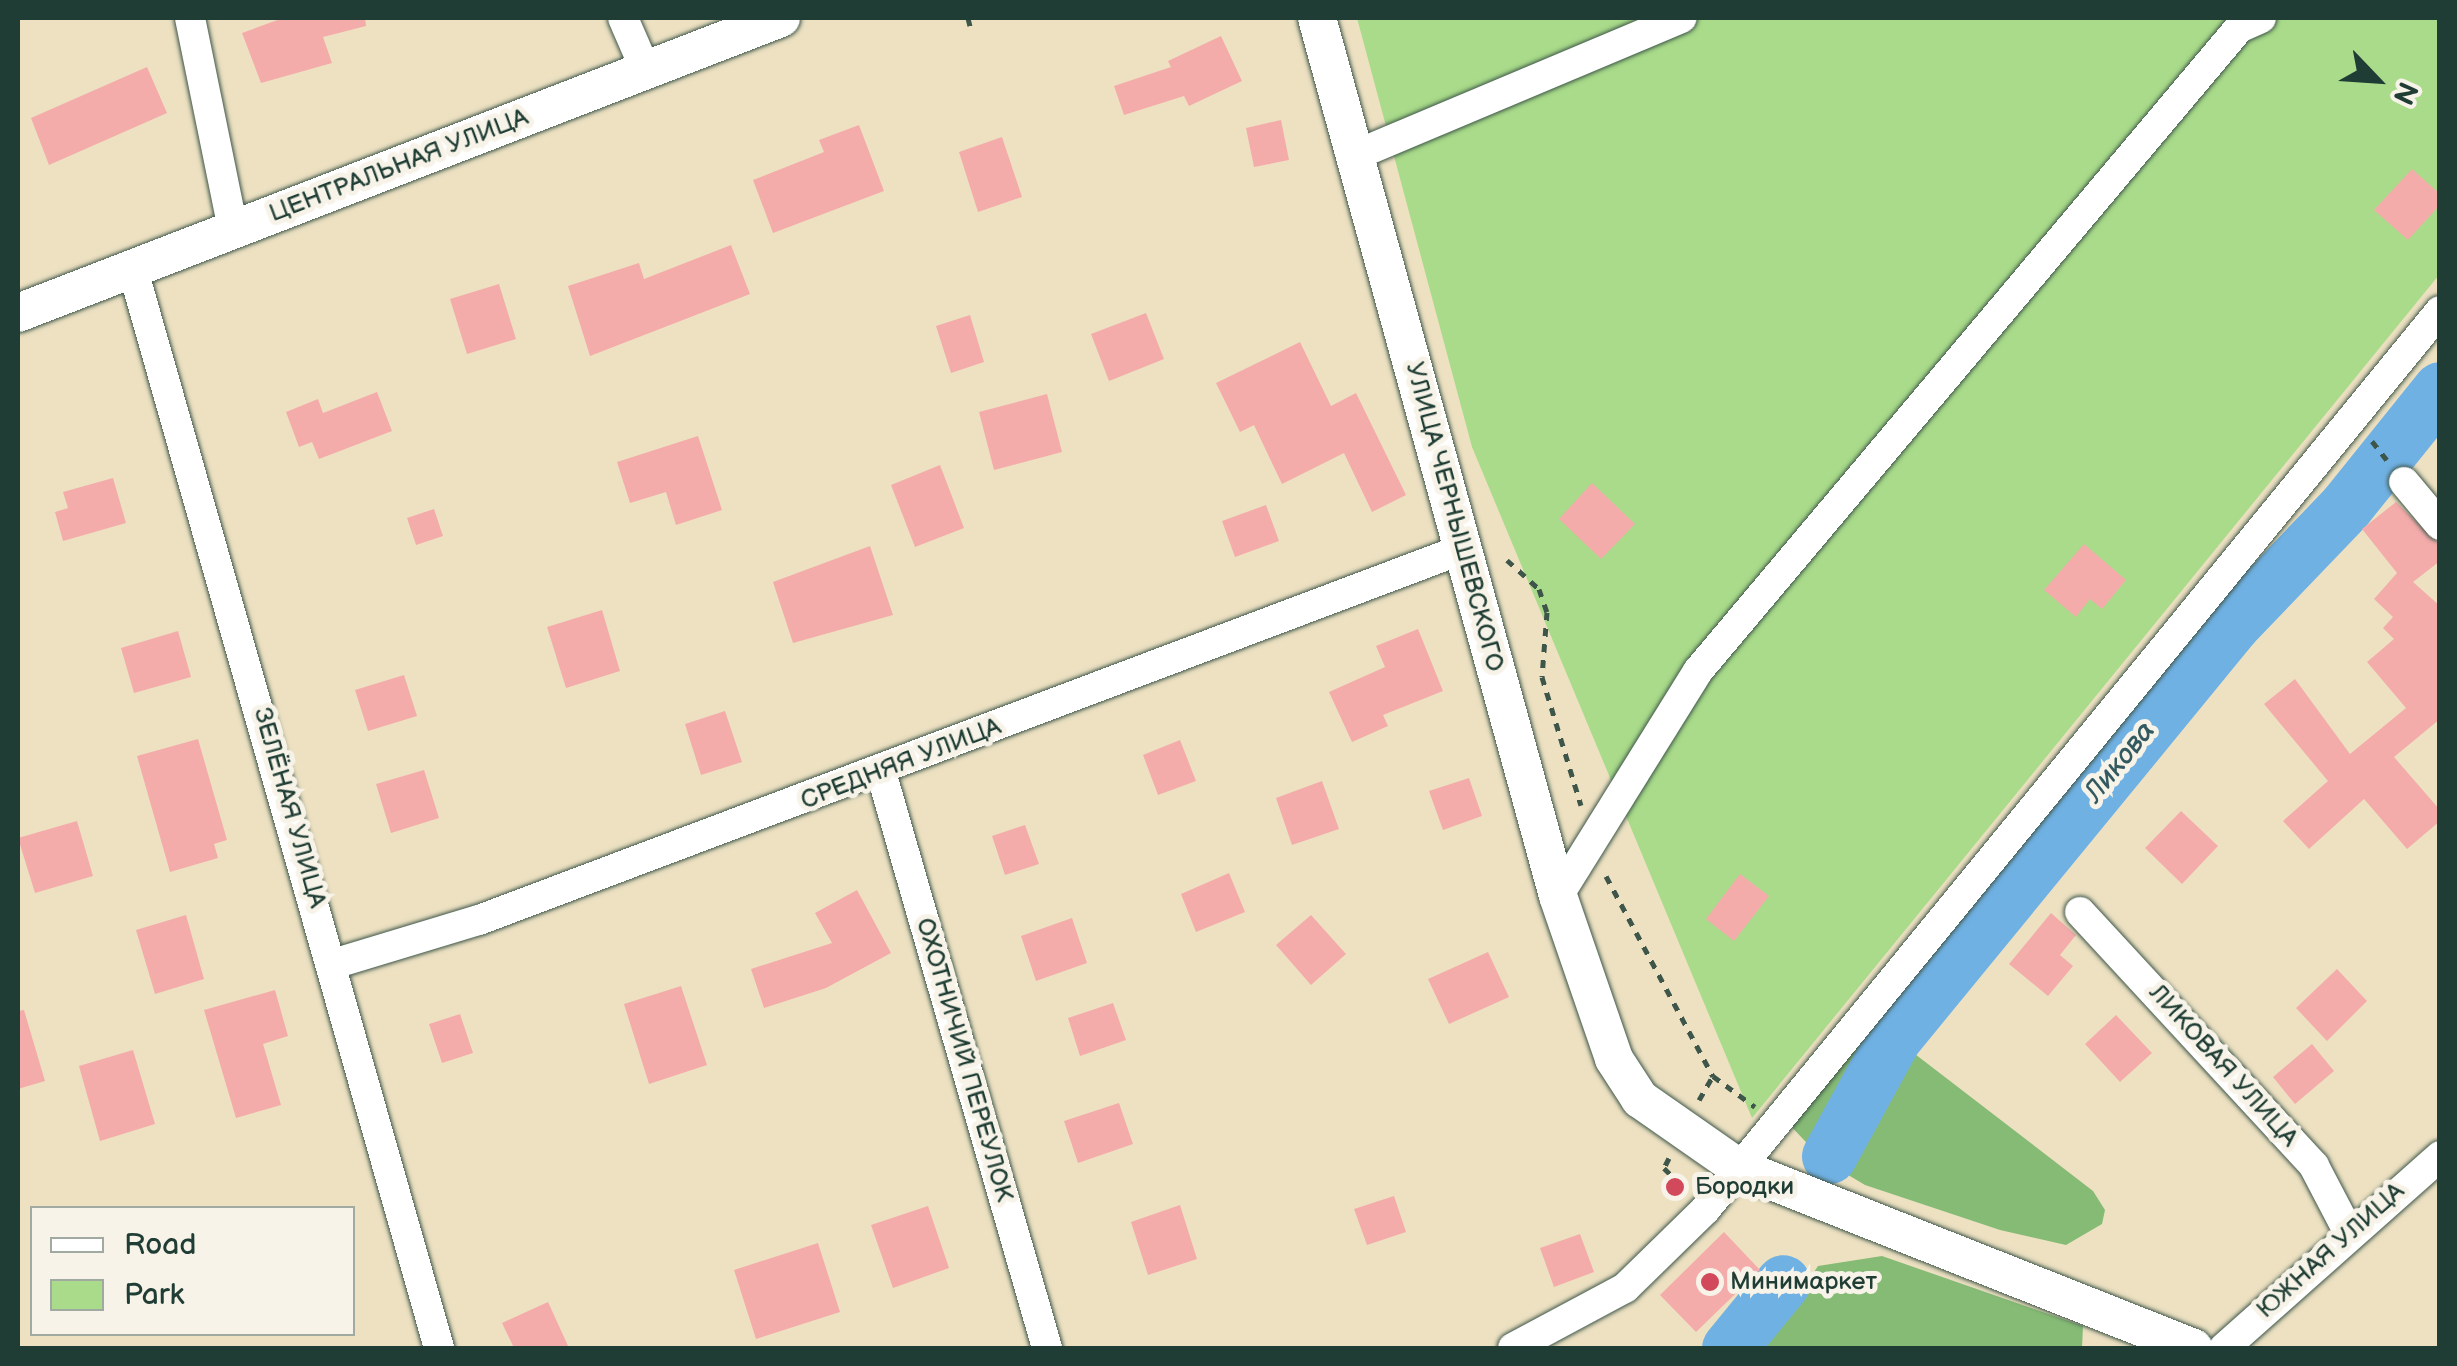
<!DOCTYPE html>
<html>
<head>
<meta charset="utf-8">
<style>
  body { margin:0 }
  #map { position:relative; width:2457px; height:1366px; overflow:hidden; background:#ede1c2; font-family:"Balsamiq Sans",sans-serif }
  div>[style] { position:absolute }
  .green>* { inset:0; background:#a9db8a }
  .forest>* { inset:0; background:#86bb76 }
  .river>* { height:55px; margin:-27.5px; padding:0 27.5px; transform-origin:27.5px; border-radius:27.5px; background:#70b1e4 }
  .building>* { inset:0; background:#f4acab }
  .path>* { height:5px; margin-top:-2.5px; transform-origin:0; background:repeating-linear-gradient(90deg,#3e5649 0 8px,transparent 0 16px) }
  .roads { filter:drop-shadow(0 0 2px #3e5649) drop-shadow(0 0 2px #3e5649) }
  .minor>* { height:30px; margin:-15px; padding:0 15px; transform-origin:15px; border-radius:15px; background:#fff }
  .tertiary>* { height:38px; margin:-19px; padding:0 19px; transform-origin:19px; border-radius:19px; background:#fff }
  .dots>* { width:28px; height:28px; translate:-50% -50%; box-sizing:border-box; border:5px solid #f7f3e8; border-radius:50% }
  span { translate:-50% -50%; white-space:nowrap; text-align:center; line-height:1.15; -webkit-text-stroke:10px #f7f3e8; paint-order:stroke }
  .street-label { font-size:25px; color:#1f3d34 }
  .poi-label { font-size:25px; color:#1f3d34 }
  .left { translate:0 -50%; text-align:left }
  .water-label { font-size:28px; color:#335a60; font-style:italic }
  .frame { position:absolute; inset:0; border:20px solid #1f3d34; pointer-events:none }
  .legend { position:absolute; left:30px; top:1206px; width:325px; height:130px; box-sizing:border-box; background:#f7f3e8; border:2px solid #a1aaa0; margin:0; padding:12px 18px; list-style:none; font-size:30px; color:#1f3d34 }
  .legend li { display:flex; align-items:center; gap:20px; height:50px }
  .legend b { width:50px; border:2px solid #a1aaa0 }
  .north { position:absolute; left:2327px; top:30px; width:100px; height:100px; -webkit-text-stroke:8px #f7f3e8; paint-order:stroke; rotate:115deg; font-size:28px; font-weight:700; line-height:40px; text-align:center; color:#1f3d34 }
  .north::after { content:''; display:block; margin:auto; width:35px; height:45px; background:#1f3d34; clip-path:polygon(50% 0,100% 100%,50% 72%,0 100%) }
</style>
</head>
<body>
<div id="map">
  <div class="green">
    <div style="clip-path:polygon(1357px 18px,2439px 18px,2439px 275px,1752px 1118px,1472px 447px)"></div>
  </div>
  <div class="forest">
    <div style="clip-path:polygon(1993px 915px,2003px 921px,1999px 934px,1923px 1026px,1911px 1051px,2093px 1191px,2105px 1210px,2102px 1224px,2066px 1245px,2000px 1230px,1865px 1185px,1823px 1160px,1785px 1120px,1842px 1065px,1945px 941px,1966px 922px)"></div>
    <div style="clip-path:polygon(1882px 1256px,2083px 1326px,2082px 1348px,1764px 1348px,1772px 1311px,1800px 1293px,1818px 1266px)"></div>
  </div>
  <div class="river">
    <div style="left:1829px;top:1156px;width:133px;rotate:-61.3deg"></div>
    <div style="left:1893px;top:1039px;width:536px;rotate:-50.67deg"></div>
    <div style="left:2233px;top:624px;width:163px;rotate:-46.2deg"></div>
    <div style="left:2346px;top:506px;width:150px;rotate:-51.2deg"></div>
    <div style="left:1729px;top:1348px;width:85px;rotate:-50.7deg"></div>
  </div>
  <div class="building">
    <div style="clip-path:polygon(283px 18px,365px 18px,366px 26px,323px 37px,332px 63px,261px 83px,242px 33px)"></div>
    <div style="clip-path:polygon(1221px 36px,1242px 81px,1189px 106px,1184px 96px,1124px 115px,1114px 86px,1171px 67px,1168px 61px)"></div>
    <div style="clip-path:polygon(147px 67px,167px 113px,49px 165px,31px 118px)"></div>
    <div style="clip-path:polygon(1281px 120px,1289px 160px,1254px 167px,1246px 128px)"></div>
    <div style="clip-path:polygon(859px 125px,884px 191px,773px 233px,753px 180px,824px 152px,819px 140px)"></div>
    <div style="clip-path:polygon(1002px 137px,1022px 197px,978px 212px,959px 152px)"></div>
    <div style="clip-path:polygon(2412px 169px,2440px 194px,2440px 205px,2408px 240px,2374px 210px)"></div>
    <div style="clip-path:polygon(731px 245px,750px 294px,590px 356px,568px 286px,639px 263px,644px 279px)"></div>
    <div style="clip-path:polygon(499px 284px,516px 339px,467px 354px,450px 299px)"></div>
    <div style="clip-path:polygon(1146px 313px,1164px 359px,1109px 381px,1091px 334px)"></div>
    <div style="clip-path:polygon(970px 315px,984px 362px,951px 373px,936px 326px)"></div>
    <div style="clip-path:polygon(1300px 342px,1331px 406px,1356px 393px,1406px 495px,1372px 512px,1344px 453px,1282px 484px,1254px 425px,1240px 432px,1216px 383px)"></div>
    <div style="clip-path:polygon(377px 392px,392px 431px,319px 459px,312px 442px,299px 447px,286px 412px,318px 399px,323px 413px)"></div>
    <div style="clip-path:polygon(1047px 394px,1062px 452px,994px 470px,979px 412px)"></div>
    <div style="clip-path:polygon(698px 436px,722px 510px,676px 525px,666px 492px,630px 503px,617px 462px)"></div>
    <div style="clip-path:polygon(940px 465px,964px 528px,915px 547px,891px 485px)"></div>
    <div style="clip-path:polygon(113px 478px,126px 523px,63px 541px,55px 512px,68px 508px,63px 492px)"></div>
    <div style="clip-path:polygon(1592px 483px,1635px 524px,1601px 559px,1559px 519px)"></div>
    <div style="clip-path:polygon(2396px 502px,2440px 545px,2440px 561px,2413px 582px,2440px 606px,2440px 719px,2394px 757px,2440px 810px,2440px 821px,2407px 849px,2364px 799px,2309px 849px,2283px 821px,2328px 781px,2264px 704px,2295px 679px,2350px 754px,2406px 708px,2367px 662px,2394px 639px,2383px 628px,2393px 617px,2374px 599px,2397px 573px,2362px 529px)"></div>
    <div style="clip-path:polygon(1266px 505px,1279px 541px,1235px 557px,1222px 521px)"></div>
    <div style="clip-path:polygon(434px 509px,443px 536px,416px 545px,407px 518px)"></div>
    <div style="clip-path:polygon(2084px 544px,2126px 580px,2102px 609px,2090px 599px,2076px 617px,2044px 590px)"></div>
    <div style="clip-path:polygon(870px 546px,893px 615px,793px 643px,773px 582px)"></div>
    <div style="clip-path:polygon(602px 610px,620px 671px,566px 688px,547px 627px)"></div>
    <div style="clip-path:polygon(1418px 629px,1443px 691px,1383px 715px,1388px 726px,1352px 742px,1329px 692px,1385px 667px,1376px 646px)"></div>
    <div style="clip-path:polygon(178px 631px,191px 677px,134px 693px,121px 648px)"></div>
    <div style="clip-path:polygon(404px 675px,417px 716px,368px 731px,355px 690px)"></div>
    <div style="clip-path:polygon(725px 711px,742px 762px,701px 775px,685px 724px)"></div>
    <div style="clip-path:polygon(198px 739px,227px 840px,214px 844px,218px 858px,170px 872px,137px 756px)"></div>
    <div style="clip-path:polygon(1180px 740px,1196px 781px,1158px 795px,1143px 755px)"></div>
    <div style="clip-path:polygon(424px 770px,439px 818px,391px 833px,376px 784px)"></div>
    <div style="clip-path:polygon(1469px 778px,1482px 816px,1443px 830px,1429px 791px)"></div>
    <div style="clip-path:polygon(1322px 781px,1339px 829px,1292px 845px,1276px 798px)"></div>
    <div style="clip-path:polygon(2181px 811px,2218px 846px,2182px 884px,2145px 848px)"></div>
    <div style="clip-path:polygon(77px 821px,93px 876px,35px 893px,18px 838px)"></div>
    <div style="clip-path:polygon(1025px 825px,1039px 864px,1005px 875px,992px 836px)"></div>
    <div style="clip-path:polygon(1229px 873px,1245px 912px,1196px 932px,1181px 894px)"></div>
    <div style="clip-path:polygon(1740px 874px,1769px 896px,1734px 941px,1706px 919px)"></div>
    <div style="clip-path:polygon(857px 890px,891px 953px,826px 988px,764px 1008px,751px 969px,832px 943px,815px 913px)"></div>
    <div style="clip-path:polygon(2051px 913px,2076px 935px,2060px 955px,2073px 966px,2048px 996px,2009px 964px)"></div>
    <div style="clip-path:polygon(186px 915px,204px 979px,155px 994px,136px 930px)"></div>
    <div style="clip-path:polygon(1311px 915px,1346px 954px,1311px 985px,1276px 945px)"></div>
    <div style="clip-path:polygon(1072px 918px,1087px 963px,1036px 981px,1021px 936px)"></div>
    <div style="clip-path:polygon(1488px 952px,1509px 997px,1449px 1024px,1428px 979px)"></div>
    <div style="clip-path:polygon(2337px 969px,2367px 1001px,2327px 1041px,2296px 1008px)"></div>
    <div style="clip-path:polygon(681px 986px,707px 1065px,649px 1084px,624px 1004px)"></div>
    <div style="clip-path:polygon(275px 990px,288px 1036px,263px 1044px,281px 1105px,236px 1118px,204px 1010px)"></div>
    <div style="clip-path:polygon(1113px 1003px,1126px 1040px,1080px 1056px,1068px 1018px)"></div>
    <div style="clip-path:polygon(24px 1010px,45px 1081px,18px 1089px,18px 1011px)"></div>
    <div style="clip-path:polygon(460px 1014px,473px 1053px,442px 1063px,429px 1024px)"></div>
    <div style="clip-path:polygon(2116px 1015px,2152px 1053px,2120px 1082px,2085px 1044px)"></div>
    <div style="clip-path:polygon(2312px 1044px,2334px 1071px,2295px 1104px,2273px 1077px)"></div>
    <div style="clip-path:polygon(133px 1050px,155px 1124px,100px 1141px,79px 1066px)"></div>
    <div style="clip-path:polygon(1119px 1103px,1133px 1144px,1078px 1163px,1064px 1121px)"></div>
    <div style="clip-path:polygon(1394px 1196px,1406px 1232px,1367px 1245px,1354px 1209px)"></div>
    <div style="clip-path:polygon(1180px 1205px,1197px 1259px,1148px 1275px,1131px 1222px)"></div>
    <div style="clip-path:polygon(928px 1206px,949px 1268px,893px 1288px,871px 1225px)"></div>
    <div style="clip-path:polygon(1724px 1232px,1760px 1270px,1696px 1332px,1660px 1295px)"></div>
    <div style="clip-path:polygon(1580px 1234px,1594px 1272px,1554px 1287px,1540px 1248px)"></div>
    <div style="clip-path:polygon(818px 1243px,840px 1312px,756px 1339px,734px 1270px)"></div>
    <div style="clip-path:polygon(548px 1302px,569px 1348px,514px 1348px,502px 1323px)"></div>
  </div>
  <div class="path">
    <div style="left:968px;top:18px;width:8px;rotate:76deg"></div>
    <div style="left:2372px;top:441px;width:24px;rotate:52deg"></div>
    <div style="left:1507px;top:560px;width:43px;rotate:42.2deg"></div>
    <div style="left:1539px;top:589px;width:24px;rotate:71deg"></div>
    <div style="left:1547px;top:612px;width:65px;rotate:94.4deg"></div>
    <div style="left:1542px;top:677px;width:134px;rotate:73.1deg"></div>
    <div style="left:1606px;top:876px;width:227px;rotate:61.9deg"></div>
    <div style="left:1713px;top:1076px;width:52px;rotate:36.4deg"></div>
    <div style="left:1699px;top:1100px;width:28px;rotate:-60deg"></div>
    <div style="left:1669px;top:1158px;width:11px;rotate:117deg"></div>
    <div style="left:1664px;top:1168px;width:28px;rotate:45deg"></div>
  </div>
  <div class="roads">
    <div class="minor">
      <div style="left:190px;top:18px;width:216px;rotate:78.5deg"></div>
      <div style="left:623px;top:18px;width:58px;rotate:66.5deg"></div>
      <div style="left:1358px;top:154px;width:351px;rotate:-22.8deg"></div>
      <div style="left:133px;top:270px;width:1121px;rotate:74.15deg"></div>
      <div style="left:2404px;top:482px;width:56px;rotate:50.1deg"></div>
      <div style="left:881px;top:772px;width:599px;rotate:73.92deg"></div>
      <div style="left:1558px;top:896px;width:265px;rotate:-58.1deg"></div>
      <div style="left:1698px;top:671px;width:840px;rotate:-49.92deg"></div>
      <div style="left:2239px;top:28px;width:24px;rotate:-24deg"></div>
      <div style="left:2080px;top:912px;width:345px;rotate:47.3deg"></div>
      <div style="left:2314px;top:1166px;width:73px;rotate:62.4deg"></div>
      <div style="left:333px;top:964px;width:152px;rotate:-16.8deg"></div>
      <div style="left:479px;top:920px;width:1052px;rotate:-20.66deg"></div>
      <div style="left:1513px;top:1348px;width:127px;rotate:-28.2deg"></div>
      <div style="left:1625px;top:1288px;width:112px;rotate:-44.3deg"></div>
      <div style="left:1705px;top:1210px;width:1161px;rotate:-50.73deg"></div>
      <div style="left:2224px;top:1348px;width:289px;rotate:-41.6deg"></div>
    </div>
    <div class="tertiary">
      <div style="left:1317px;top:18px;width:910px;rotate:74.65deg"></div>
      <div style="left:1558px;top:896px;width:172px;rotate:71deg"></div>
      <div style="left:1614px;top:1059px;width:48px;rotate:57deg"></div>
      <div style="left:1640px;top:1099px;width:121px;rotate:34.9deg"></div>
      <div style="left:1739px;top:1168px;width:489px;rotate:21.6deg"></div>
      <div style="left:18px;top:313px;width:818px;rotate:-21.14deg"></div>
    </div>
  </div>
  <div class="dots">
    <div style="left:1675px;top:1187px;background:#d1495b"></div>
    <div style="left:1710px;top:1282px;background:#d1495b"></div>
  </div>
  <div class="street-label">
    <span style="left:399px;top:166px;rotate:-21deg">ЦЕНТРАЛЬНАЯ УЛИЦА</span>
    <span style="left:1454px;top:517px;rotate:75deg">УЛИЦА ЧЕРНЫШЕВСКОГО</span>
    <span style="left:901px;top:764px;rotate:-21deg">СРЕДНЯЯ УЛИЦА</span>
    <span style="left:289px;top:808px;rotate:74deg">ЗЕЛЁНАЯ УЛИЦА</span>
    <span style="left:964px;top:1060px;rotate:74deg">ОХОТНИЧИЙ ПЕРЕУЛОК</span>
    <span style="left:2223px;top:1066px;rotate:48deg">ЛИКОВАЯ УЛИЦА</span>
    <span style="left:2331px;top:1251px;rotate:-42deg">ЮЖНАЯ УЛИЦА</span>
  </div>
  <div class="poi-label">
    <span class="left" style="left:1695px;top:1187px">Бородки</span>
    <span class="left" style="left:1730px;top:1282px">Минимаркет</span>
  </div>
  <div class="water-label">
    <span style="left:2120px;top:762px;rotate:-51deg">Ликова</span>
  </div>
  <div class="frame"></div>
  <ul class="legend">
  <li><b style="height:12px;background:#fff"></b>Road</li>
  <li><b style="height:28px;background:#a9db8a"></b>Park</li>
  </ul>
  <div class="north">N</div>
</div>
</body>
</html>
